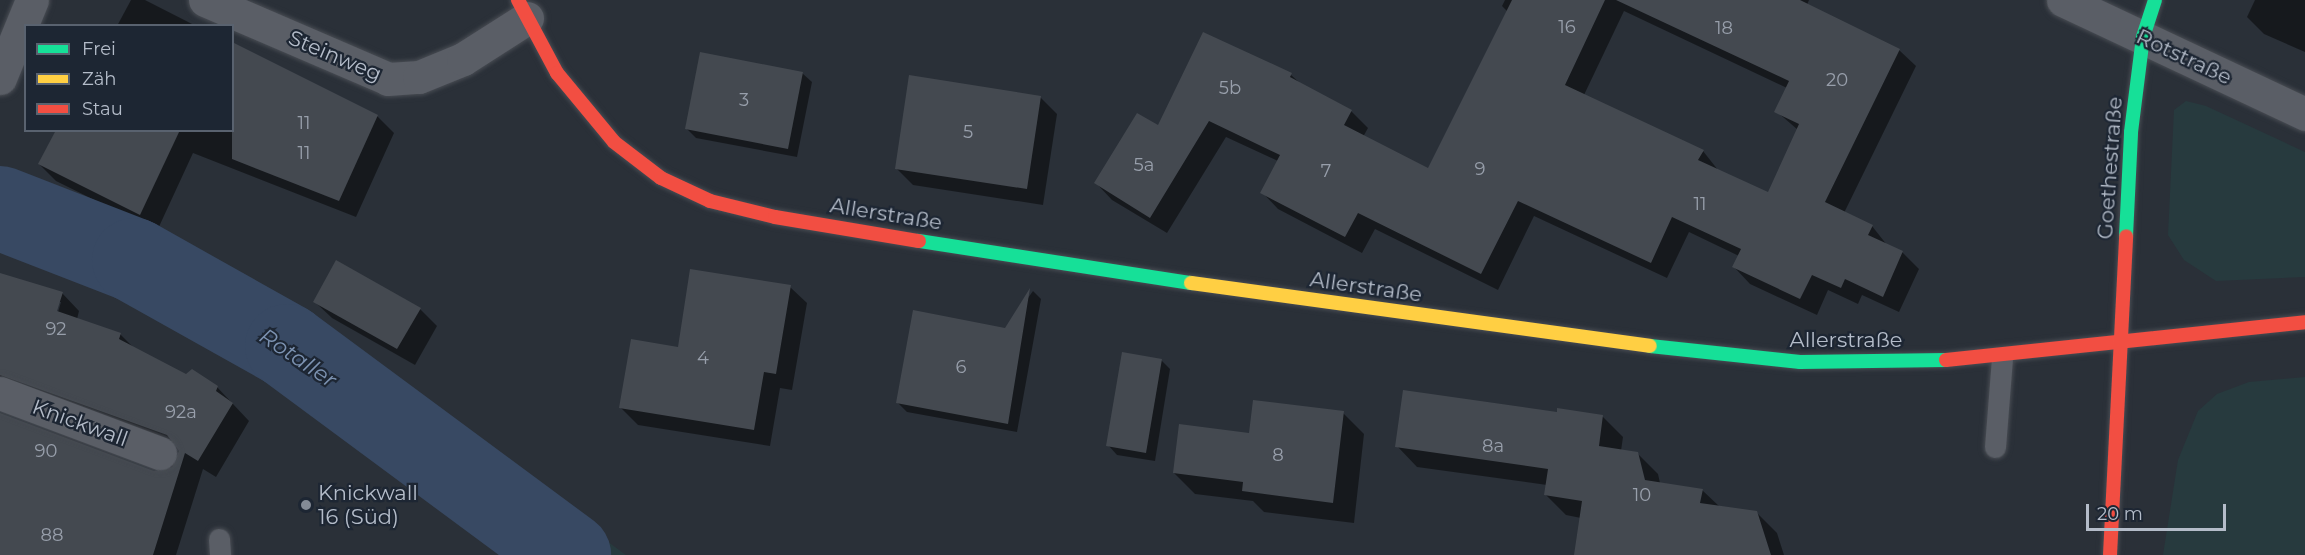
<!DOCTYPE html>
<html>
<head>
<meta charset="utf-8">
<style>
  body { margin:0 }
  #map { position:relative; width:2305px; height:555px; overflow:hidden; background:#2a3038; font-family:Montserrat,sans-serif }
  div>[style] { position:absolute }
  .green>* { inset:0; background:#273a3e }
  .shadow>* { inset:0; background:#0007 }
  .river>* { height:84px; margin:-42px; padding:0 42px; transform-origin:42px; border-radius:42px; background:#384963 }
  .building>* { inset:0; background:#444950 }
  .roads { filter:drop-shadow(0 0 2px #484c53) drop-shadow(0 0 2px #484c53) }
  .lane>* { height:21px; margin:-10.5px; padding:0 10.5px; transform-origin:10.5px; border-radius:10.5px; background:#5a5e66 }
  .street>* { height:33px; margin:-16.5px; padding:0 16.5px; transform-origin:16.5px; border-radius:16.5px; background:#5a5e66 }
  .fast>* { height:14px; margin:-7px; padding:0 7px; transform-origin:7px; border-radius:7px; background:#16e098 }
  .slow>* { height:14px; margin:-7px; padding:0 7px; transform-origin:7px; border-radius:7px; background:#ffcf43 }
  .jam>* { height:14px; margin:-7px; padding:0 7px; transform-origin:7px; border-radius:7px; background:#f24e42 }
  .dots>* { width:16px; height:16px; translate:-50% -50%; box-sizing:border-box; border:3px solid #1d2633; border-radius:50% }
  span { translate:-50% -50%; white-space:nowrap; text-align:center; line-height:1.15; -webkit-text-stroke:4.5px #1d2633; paint-order:stroke }
  .number-label { font-size:18px; color:#989fab }
  .number-label span { -webkit-text-stroke-width:0 }
  .street-label { font-size:21px; color:#b4bcc9 }
  .poi-label { font-size:21px; color:#b4bcc9 }
  .left { translate:0 -50%; text-align:left }
  .water-label { font-size:22px; color:#7c92b1; font-style:italic }
  .legend { position:absolute; left:24px; top:24px; width:210px; height:108px; box-sizing:border-box; background:#1d2633; border:2px solid #59626f; margin:0; padding:8px 10px; list-style:none; font-size:18px; color:#b4bcc9 }
  .legend li { display:flex; align-items:center; gap:12px; height:30px }
  .legend b { width:30px; border:2px solid #59626f }
  .scale { position:absolute; left:2086px; top:504px; width:140px; height:27px; box-sizing:border-box; border:3px solid #b4bcc9; border-top:0; padding-left:8px; font-size:18px; line-height:21px; white-space:nowrap; color:#b4bcc9; -webkit-text-stroke:4px #1d2633; paint-order:stroke }
</style>
</head>
<body>
<div id="map">
  <div class="green">
    <div style="clip-path:polygon(2186px 101px,2206px 106px,2305px 152px,2305px 277px,2216px 281px,2184px 260px,2168px 235px,2174px 110px)"></div>
    <div style="clip-path:polygon(0 175px,126px 218px,287px 308px,626px 555px,510px 555px,428px 494px,259px 352px,38px 243px,0 230px)"></div>
    <div style="clip-path:polygon(2305px 377px,2305px 555px,2163px 555px,2178px 460px,2198px 411px,2217px 394px,2249px 382px)"></div>
  </div>
  <div class="shadow">
    <div style="clip-path:polygon(131px 0,145px 0,196px 26px,117px 26px)"></div>
    <div style="clip-path:polygon(evenodd,1505px 0,1809px 0,1807px 5px,1899px 50px,1916px 66px,1844px 213px,1872px 226px,1887px 245px,1902px 252px,1919px 269px,1899px 312px,1862px 295px,1858px 304px,1828px 290px,1817px 315px,1750px 284px,1734px 267px,1739px 256px,1689px 232px,1667px 278px,1534px 216px,1498px 290px,1375px 229px,1362px 253px,1278px 209px,1262px 192px,1278px 161px,1226px 137px,1167px 233px,1112px 200px,1096px 183px,1159px 127px,1291px 75px,1301px 84px,1351px 111px,1368px 128px,1363px 137px,1428px 171px,1508px 12px,1502px 6px,1505px 0,1624px 11px,1787px 88px,1776px 111px,1798px 130px,1768px 194px,1718px 170px,1703px 151px,1584px 95px,1624px 11px)"></div>
    <div style="clip-path:polygon(2255px 0,2305px 0,2305px 52px,2264px 34px,2247px 17px)"></div>
    <div style="clip-path:polygon(802px 73px,812px 82px,797px 157px,696px 138px,687px 129px)"></div>
    <div style="clip-path:polygon(1040px 97px,1057px 114px,1043px 205px,913px 185px,896px 168px)"></div>
    <div style="clip-path:polygon(377px 116px,394px 133px,356px 217px,193px 153px,157px 231px,56px 181px,39px 164px,58px 130px,232px 130px)"></div>
    <div style="clip-path:polygon(evenodd,0 274px,62px 293px,79px 311px,77px 319px,120px 334px,135px 349px,186px 376px,217px 387px,249px 421px,216px 477px,203px 469px,176px 555px,0 555px,0 415px,153px 472px,164px 473px,179px 461px,180px 450px,14px 391px,0 403px,0 274px,58px 302px,61px 302px,56px 319px,53px 318px,58px 302px)"></div>
    <div style="clip-path:polygon(790px 287px,807px 303px,792px 390px,780px 388px,770px 446px,638px 425px,621px 408px,679px 349px)"></div>
    <div style="clip-path:polygon(1033px 291px,1041px 299px,1017px 432px,907px 412px,898px 403px,1006px 329px)"></div>
    <div style="clip-path:polygon(315px 302px,420px 309px,437px 326px,415px 365px,332px 318px)"></div>
    <div style="clip-path:polygon(1161px 360px,1170px 369px,1155px 461px,1117px 455px,1108px 445px)"></div>
    <div style="clip-path:polygon(1343px 413px,1364px 434px,1354px 523px,1264px 512px,1253px 501px,1195px 494px,1174px 473px,1250px 435px)"></div>
    <div style="clip-path:polygon(1558px 414px,1603px 417px,1623px 437px,1621px 451px,1637px 453px,1658px 474px,1660px 483px,1702px 490px,1720px 507px,1756px 512px,1777px 533px,1784px 555px,1575px 555px,1581px 518px,1566px 515px,1546px 495px,1547px 485px,1417px 467px,1397px 446px)"></div>
  </div>
  <div class="river">
    <div style="left:0;top:208px;width:144px;rotate:21.2deg"></div>
    <div style="left:134px;top:260px;width:176px;rotate:29.3deg"></div>
    <div style="left:287px;top:346px;width:351px;rotate:36.5deg"></div>
  </div>
  <div class="building">
    <div style="clip-path:polygon(1512px 0,1605px 0,1565px 85px,1704px 150px,1698px 160px,1768px 192px,1799px 124px,1774px 112px,1789px 81px,1616px 0,1800px 0,1900px 49px,1825px 202px,1873px 225px,1868px 235px,1903px 251px,1883px 297px,1845px 279px,1841px 288px,1812px 275px,1800px 299px,1732px 267px,1741px 249px,1672px 217px,1651px 263px,1518px 201px,1481px 274px,1358px 213px,1345px 237px,1260px 193px,1280px 155px,1209px 121px,1150px 218px,1094px 183px,1137px 113px,1158px 125px,1203px 32px,1292px 73px,1290px 77px,1352px 110px,1344px 125px,1428px 168px)"></div>
    <div style="clip-path:polygon(232px 42px,378px 115px,339px 201px,232px 159px)"></div>
    <div style="clip-path:polygon(700px 52px,803px 72px,788px 149px,685px 129px)"></div>
    <div style="clip-path:polygon(909px 75px,1041px 96px,1027px 189px,895px 169px)"></div>
    <div style="clip-path:polygon(56px 130px,180px 130px,140px 215px,38px 164px)"></div>
    <div style="clip-path:polygon(336px 260px,421px 308px,397px 349px,313px 302px)"></div>
    <div style="clip-path:polygon(690px 269px,791px 285px,776px 374px,764px 372px,754px 430px,619px 408px,631px 339px,678px 347px)"></div>
    <div style="clip-path:polygon(0 273px,63px 292px,57px 311px,121px 333px,119px 339px,186px 374px,192px 369px,218px 386px,216px 391px,233px 403px,198px 461px,185px 453px,153px 555px,0 555px,0 413px,154px 471px,172px 467px,179px 451px,167px 435px,0 375px)"></div>
    <div style="clip-path:polygon(1030px 288px,1008px 424px,896px 403px,913px 310px,1005px 328px)"></div>
    <div style="clip-path:polygon(1122px 352px,1162px 359px,1146px 453px,1106px 446px)"></div>
    <div style="clip-path:polygon(1403px 390px,1557px 412px,1557px 408px,1603px 415px,1599px 446px,1638px 452px,1645px 480px,1703px 489px,1700px 503px,1757px 511px,1771px 555px,1574px 555px,1582px 501px,1544px 495px,1548px 469px,1395px 447px)"></div>
    <div style="clip-path:polygon(1253px 400px,1344px 411px,1333px 503px,1242px 491px,1243px 482px,1173px 473px,1179px 424px,1249px 433px)"></div>
  </div>
  <div class="roads">
    <div class="lane">
      <div style="left:1995px;top:447px;width:89px;rotate:-85.5deg"></div>
      <div style="left:219px;top:539px;width:16px;rotate:86deg"></div>
    </div>
    <div class="street">
      <div style="left:205px;top:0;width:199px;rotate:23.3deg"></div>
      <div style="left:388px;top:79px;width:31px;rotate:-4deg"></div>
      <div style="left:419px;top:77px;width:48px;rotate:-22.2deg"></div>
      <div style="left:463px;top:59px;width:76px;rotate:-32.6deg"></div>
      <div style="left:2063px;top:0;width:268px;rotate:25.2deg"></div>
      <div style="left:0;top:78px;width:84px;rotate:-67.7deg"></div>
      <div style="left:0;top:393px;width:171px;rotate:20.6deg"></div>
    </div>
    <div class="fast">
      <div style="left:2126px;top:236px;width:104px;rotate:-87.2deg"></div>
      <div style="left:2131px;top:132px;width:96px;rotate:-82.8deg"></div>
      <div style="left:2143px;top:37px;width:39px;rotate:-72deg"></div>
      <div style="left:919px;top:241px;width:275px;rotate:8.8deg"></div>
      <div style="left:1650px;top:346px;width:151px;rotate:6.1deg"></div>
      <div style="left:1800px;top:362px;width:146px;rotate:-0.8deg"></div>
    </div>
    <div class="slow">
      <div style="left:1191px;top:283px;width:463px;rotate:7.8deg"></div>
    </div>
    <div class="jam">
      <div style="left:518px;top:0;width:83px;rotate:61.9deg"></div>
      <div style="left:557px;top:73px;width:89px;rotate:50.4deg"></div>
      <div style="left:614px;top:142px;width:59px;rotate:37.5deg"></div>
      <div style="left:661px;top:178px;width:54px;rotate:25.1deg"></div>
      <div style="left:710px;top:201px;width:67px;rotate:13.8deg"></div>
      <div style="left:775px;top:217px;width:146px;rotate:9.5deg"></div>
      <div style="left:1946px;top:360px;width:361px;rotate:-6deg"></div>
      <div style="left:2110px;top:555px;width:319px;rotate:-87.1deg"></div>
    </div>
  </div>
  <div class="dots">
    <div style="left:306px;top:505px;background:#848b96"></div>
  </div>
  <div class="number-label">
    <span style="left:1567px;top:27px">16</span>
    <span style="left:1724px;top:28px">18</span>
    <span style="left:1837px;top:80px">20</span>
    <span style="left:1230px;top:88px">5b</span>
    <span style="left:744px;top:100px">3</span>
    <span style="left:304px;top:123px">11</span>
    <span style="left:968px;top:132px">5</span>
    <span style="left:304px;top:153px">11</span>
    <span style="left:1144px;top:165px">5a</span>
    <span style="left:1480px;top:169px">9</span>
    <span style="left:1326px;top:171px">7</span>
    <span style="left:1700px;top:204px">11</span>
    <span style="left:56px;top:329px">92</span>
    <span style="left:703px;top:358px">4</span>
    <span style="left:961px;top:367px">6</span>
    <span style="left:181px;top:412px">92a</span>
    <span style="left:1493px;top:446px">8a</span>
    <span style="left:46px;top:451px">90</span>
    <span style="left:1278px;top:455px">8</span>
    <span style="left:1642px;top:495px">10</span>
    <span style="left:52px;top:535px">88</span>
  </div>
  <div class="street-label">
    <span style="left:335px;top:56px;rotate:23deg">Steinweg</span>
    <span style="left:2184px;top:57px;rotate:25deg">Rotstraße</span>
    <span style="left:2110px;top:168px;rotate:-86deg">Goethestraße</span>
    <span style="left:886px;top:214px;rotate:9deg">Allerstraße</span>
    <span style="left:1366px;top:287px;rotate:8deg">Allerstraße</span>
    <span style="left:1846px;top:340px">Allerstraße</span>
    <span style="left:80px;top:423px;rotate:20deg">Knickwall</span>
  </div>
  <div class="poi-label">
    <span class="left" style="left:318px;top:505px">Knickwall<br>16 (Süd)</span>
  </div>
  <div class="water-label">
    <span style="left:298px;top:358px;rotate:34deg">Rotaller</span>
  </div>
  <ul class="legend">
  <li><b style="height:8px;background:#16e098"></b>Frei</li>
  <li><b style="height:8px;background:#ffcf43"></b>Zäh</li>
  <li><b style="height:8px;background:#f24e42"></b>Stau</li>
  </ul>
  <div class="scale">20 m</div>
</div>
</body>
</html>
